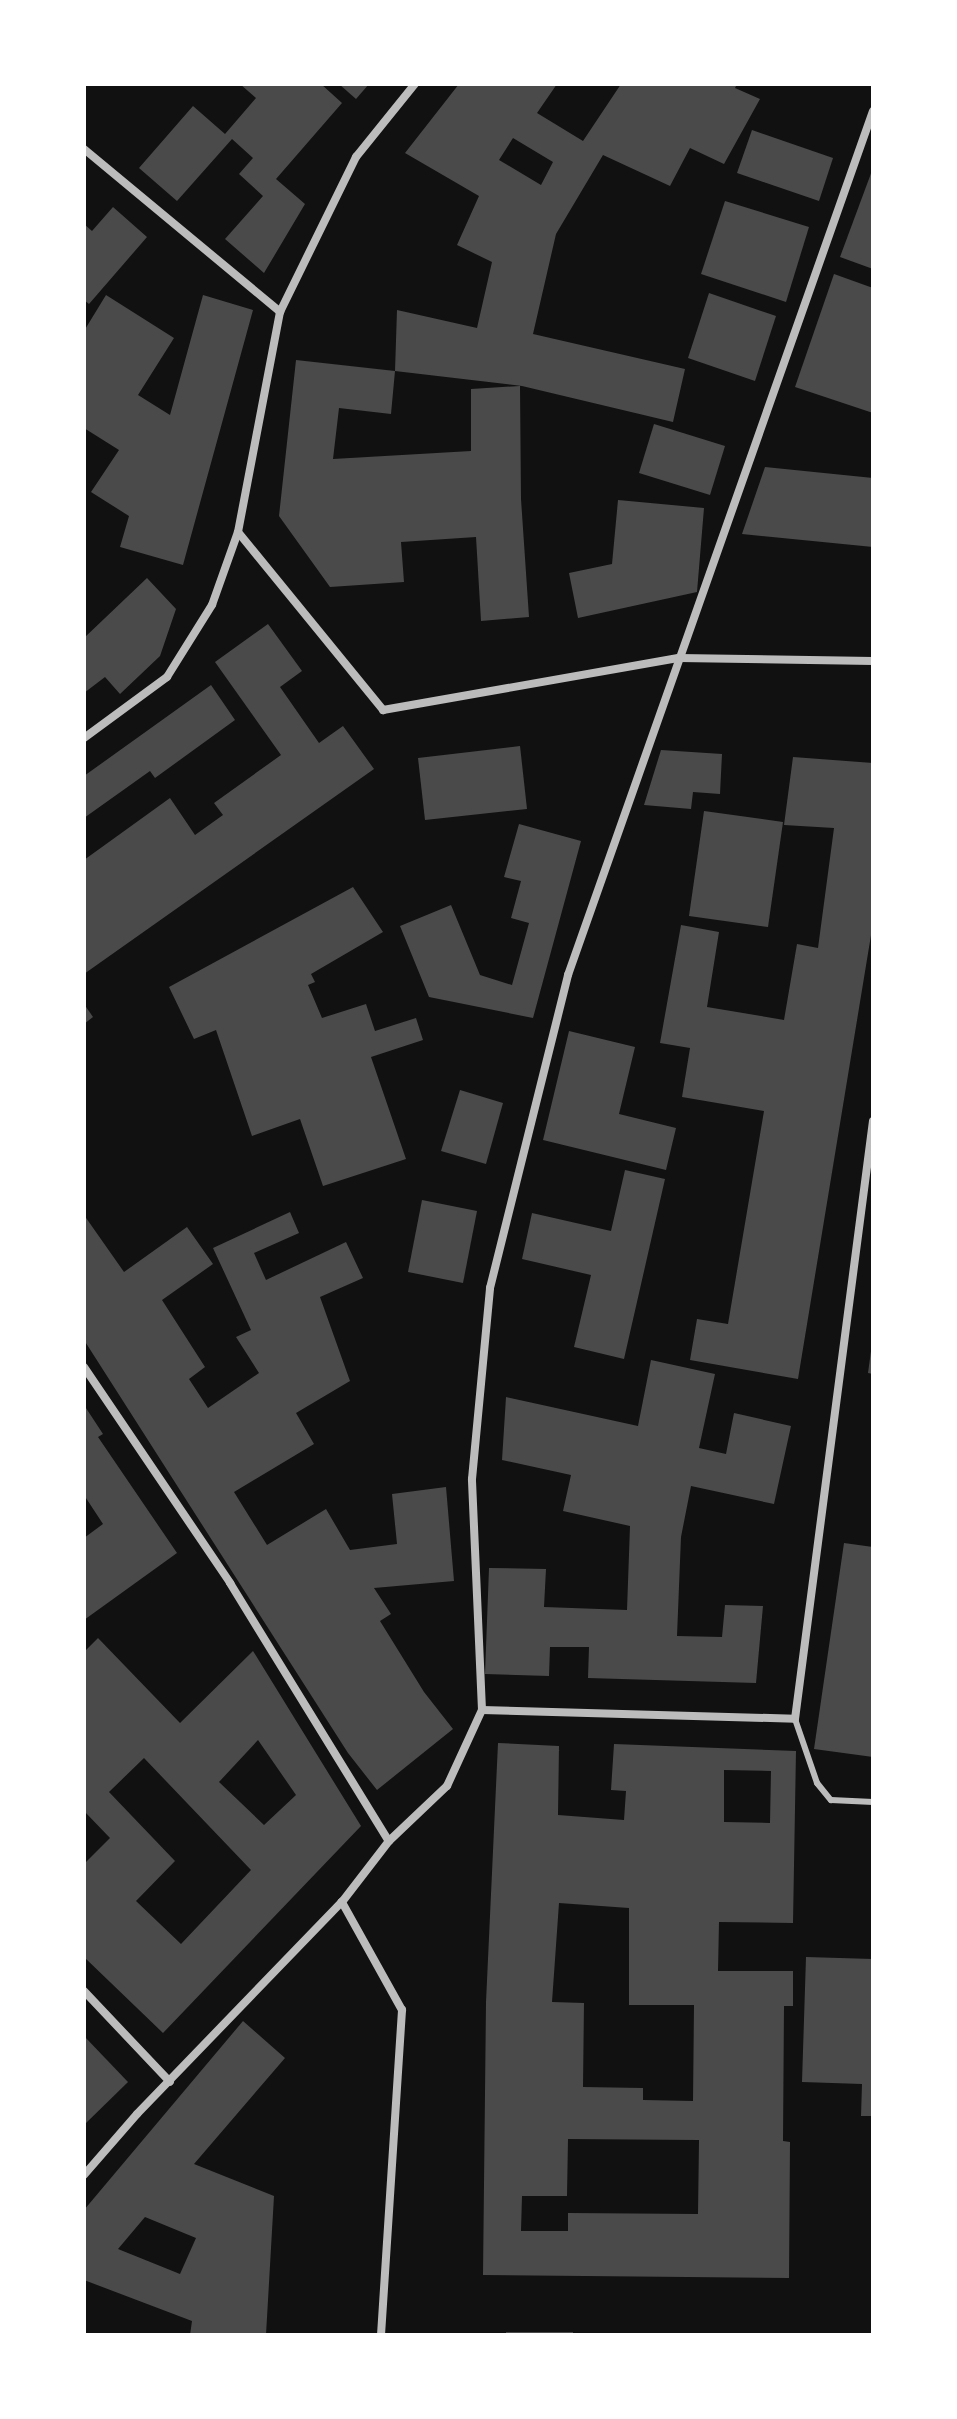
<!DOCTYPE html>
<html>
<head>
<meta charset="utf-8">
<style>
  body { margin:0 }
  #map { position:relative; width:957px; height:2419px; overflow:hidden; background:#111; font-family:Manrope,sans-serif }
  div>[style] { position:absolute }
  .building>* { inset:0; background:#4a4a4a }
  .service>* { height:6px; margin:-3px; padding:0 3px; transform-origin:3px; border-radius:3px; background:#bcbcbc }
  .minor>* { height:8px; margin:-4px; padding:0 4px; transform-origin:4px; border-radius:4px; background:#bcbcbc }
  span { translate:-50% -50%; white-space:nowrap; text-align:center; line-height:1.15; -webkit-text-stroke:6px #fff; paint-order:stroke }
  .frame { position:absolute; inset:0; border:86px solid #fff; pointer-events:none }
</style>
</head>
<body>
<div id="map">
  <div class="building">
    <div style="clip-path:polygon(240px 84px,321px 84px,342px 103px,276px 179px,305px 204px,264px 273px,225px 239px,263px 196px,239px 174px,253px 158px,232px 139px,177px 201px,139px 168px,193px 106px,225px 134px,256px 98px)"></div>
    <div style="clip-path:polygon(339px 84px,369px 84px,356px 99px)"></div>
    <div style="clip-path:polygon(evenodd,459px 84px,557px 84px,537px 113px,583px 141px,621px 84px,737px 84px,735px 88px,760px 99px,724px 164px,690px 148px,670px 186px,603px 155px,556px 234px,533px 334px,685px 369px,673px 422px,522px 386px,395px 371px,397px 310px,477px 328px,492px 262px,457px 245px,479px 196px,405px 153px,459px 84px,513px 138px,553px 162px,541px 185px,499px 160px,513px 138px)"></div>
    <div style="clip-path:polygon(752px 130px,833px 158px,819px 201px,737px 173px)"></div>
    <div style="clip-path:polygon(873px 168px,873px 269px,840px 257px)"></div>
    <div style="clip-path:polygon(725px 201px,809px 227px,786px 302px,701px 274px)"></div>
    <div style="clip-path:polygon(113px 207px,147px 237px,89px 304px,84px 300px,84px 224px,92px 231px)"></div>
    <div style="clip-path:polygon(834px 274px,873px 288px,873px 413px,795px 387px)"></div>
    <div style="clip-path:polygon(709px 293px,776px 316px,755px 381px,688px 358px)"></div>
    <div style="clip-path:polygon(106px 295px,174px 338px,138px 395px,170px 415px,203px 295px,253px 310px,183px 565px,120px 547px,129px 516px,91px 492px,119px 450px,84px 428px,84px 331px)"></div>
    <div style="clip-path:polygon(296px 360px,395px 371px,391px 414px,339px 408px,333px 459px,471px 451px,471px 389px,520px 386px,521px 499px,529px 617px,481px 621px,476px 537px,401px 542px,404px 582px,330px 587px,279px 516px)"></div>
    <div style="clip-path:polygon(654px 424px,725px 446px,710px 495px,639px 473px)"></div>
    <div style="clip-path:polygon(765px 467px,873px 478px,873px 547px,742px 534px)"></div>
    <div style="clip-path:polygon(618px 500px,704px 508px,697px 592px,578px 618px,569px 573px,612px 564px)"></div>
    <div style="clip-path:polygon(147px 578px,176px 609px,160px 656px,120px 694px,105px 677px,84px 693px,84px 638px)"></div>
    <div style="clip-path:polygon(268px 624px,302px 671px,280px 687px,319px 743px,343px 726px,374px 769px,84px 974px,84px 860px,170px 798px,195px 835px,223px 815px,214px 803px,281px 755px,215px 662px)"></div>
    <div style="clip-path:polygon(211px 685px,235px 720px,155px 778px,150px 771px,84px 818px,84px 776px)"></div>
    <div style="clip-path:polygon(520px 746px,527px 809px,425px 820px,418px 758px)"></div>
    <div style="clip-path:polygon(661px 750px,722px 754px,720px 794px,693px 792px,691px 809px,644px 805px)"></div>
    <div style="clip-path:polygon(793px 757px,873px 763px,873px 923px,798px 1379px,690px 1360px,697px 1319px,728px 1324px,764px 1111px,682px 1097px,690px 1048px,660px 1043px,681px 925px,719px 932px,707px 1007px,784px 1020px,797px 944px,818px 948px,834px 828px,784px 825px)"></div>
    <div style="clip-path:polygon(704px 811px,783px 822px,768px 927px,689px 916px)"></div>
    <div style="clip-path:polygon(519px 824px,581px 841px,533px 1018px,429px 997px,400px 926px,451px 905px,480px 975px,512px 985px,529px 923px,511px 918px,521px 881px,504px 877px)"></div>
    <div style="clip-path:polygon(353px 887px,383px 932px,311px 974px,315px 982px,308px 985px,322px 1018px,366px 1004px,375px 1031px,416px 1018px,423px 1040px,371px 1057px,406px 1159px,323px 1186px,300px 1119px,252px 1136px,216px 1030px,194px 1039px,169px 987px)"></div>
    <div style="clip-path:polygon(84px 1004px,93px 1017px,84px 1024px)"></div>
    <div style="clip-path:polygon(569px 1031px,635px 1047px,619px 1114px,676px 1128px,666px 1170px,543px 1140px)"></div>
    <div style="clip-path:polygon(460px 1090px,503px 1103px,486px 1164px,441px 1151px)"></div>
    <div style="clip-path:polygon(625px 1170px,665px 1179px,624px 1359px,574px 1347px,591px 1275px,522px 1259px,532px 1213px,611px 1231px)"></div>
    <div style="clip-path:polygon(422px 1200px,477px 1211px,463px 1283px,408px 1272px)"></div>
    <div style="clip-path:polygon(290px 1212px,299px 1233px,254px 1253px,266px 1280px,346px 1242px,363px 1278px,320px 1297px,350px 1381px,296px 1413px,314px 1444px,234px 1492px,267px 1545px,326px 1509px,350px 1550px,397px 1544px,392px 1494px,446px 1487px,454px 1581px,374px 1588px,391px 1614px,380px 1621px,424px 1692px,453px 1729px,377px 1790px,348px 1753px,84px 1340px,84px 1215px,124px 1272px,187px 1227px,213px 1264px,162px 1300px,205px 1367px,189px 1379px,208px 1408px,259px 1373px,236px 1337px,251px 1330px,213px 1248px)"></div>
    <div style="clip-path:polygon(871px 1351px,873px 1351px,873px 1374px,868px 1373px)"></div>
    <div style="clip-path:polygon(651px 1360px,715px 1374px,699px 1448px,726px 1454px,734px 1413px,791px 1426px,774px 1504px,691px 1486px,681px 1537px,677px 1636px,722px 1637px,725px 1605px,763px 1606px,756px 1683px,588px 1678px,589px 1647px,550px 1647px,549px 1676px,485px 1674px,489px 1568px,546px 1569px,544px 1607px,627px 1610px,630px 1526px,563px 1511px,571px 1475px,502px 1460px,506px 1397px,638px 1426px)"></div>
    <div style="clip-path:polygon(84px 1405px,103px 1434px,98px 1437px,177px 1553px,84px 1620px,84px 1538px,103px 1524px,84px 1495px)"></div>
    <div style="clip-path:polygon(844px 1543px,873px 1547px,873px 1757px,814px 1749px)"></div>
    <div style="clip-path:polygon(evenodd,98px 1638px,180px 1723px,253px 1651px,361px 1826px,163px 2033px,84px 1957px,84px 1864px,110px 1838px,84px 1811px,84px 1652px,98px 1638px,258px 1740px,296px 1795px,264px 1825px,219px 1782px,258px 1740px,98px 1638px,144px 1758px,251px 1870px,181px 1944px,136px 1901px,175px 1861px,109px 1792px,144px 1758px)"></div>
    <div style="clip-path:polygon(evenodd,498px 1743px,559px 1746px,558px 1815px,624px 1820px,626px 1791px,611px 1790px,614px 1744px,796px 1751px,793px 1923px,719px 1922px,718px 1971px,793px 1971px,793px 2006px,784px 2006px,783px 2141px,790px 2142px,789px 2278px,483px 2275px,486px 2002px,498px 1743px,724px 1770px,771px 1771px,770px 1823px,724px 1822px,724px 1770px,498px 1743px,559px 1903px,629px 1908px,629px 2005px,694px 2005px,693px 2101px,643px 2100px,643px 2088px,583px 2087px,584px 2003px,552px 2002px,559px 1903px,498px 1743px,568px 2139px,699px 2140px,698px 2214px,568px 2213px,568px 2231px,521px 2231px,522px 2196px,567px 2196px,568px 2139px)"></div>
    <div style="clip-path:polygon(806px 1957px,873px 1959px,873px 2116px,861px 2116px,862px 2084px,802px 2082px)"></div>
    <div style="clip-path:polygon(evenodd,243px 2021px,285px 2058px,194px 2164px,274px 2196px,266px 2335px,190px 2335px,192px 2321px,84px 2280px,84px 2210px,243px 2021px,145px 2217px,196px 2238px,180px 2274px,118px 2249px,145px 2217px)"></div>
    <div style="clip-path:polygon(84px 2036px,128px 2082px,84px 2125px)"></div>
    <div style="clip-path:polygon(506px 2332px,573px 2332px,573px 2335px,506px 2335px)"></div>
  </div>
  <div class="service">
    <div style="left:795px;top:1719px;width:68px;rotate:71deg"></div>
    <div style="left:817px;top:1783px;width:22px;rotate:51deg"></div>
    <div style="left:831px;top:1800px;width:42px;rotate:2.7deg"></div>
  </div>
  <div class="minor">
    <div style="left:84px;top:149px;width:255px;rotate:39.7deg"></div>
    <div style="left:238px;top:532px;width:230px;rotate:50.8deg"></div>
    <div style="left:383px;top:710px;width:301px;rotate:-10deg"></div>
    <div style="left:679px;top:658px;width:194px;rotate:0.9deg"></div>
    <div style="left:84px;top:738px;width:103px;rotate:-36.3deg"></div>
    <div style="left:167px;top:677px;width:85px;rotate:-58deg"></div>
    <div style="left:212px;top:605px;width:77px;rotate:-70.4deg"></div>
    <div style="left:238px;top:532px;width:224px;rotate:-79.2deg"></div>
    <div style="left:280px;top:312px;width:173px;rotate:-63.9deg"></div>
    <div style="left:356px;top:157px;width:94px;rotate:-51.1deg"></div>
    <div style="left:84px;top:1367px;width:261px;rotate:55.9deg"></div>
    <div style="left:230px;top:1583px;width:303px;rotate:58.4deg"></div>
    <div style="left:482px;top:1710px;width:313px;rotate:1.6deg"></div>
    <div style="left:795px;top:1719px;width:603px;rotate:-82.57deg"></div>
    <div style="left:84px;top:1991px;width:125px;rotate:46.6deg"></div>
    <div style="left:84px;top:2175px;width:81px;rotate:-49deg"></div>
    <div style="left:137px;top:2114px;width:295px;rotate:-46deg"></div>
    <div style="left:381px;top:2335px;width:326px;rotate:-86.3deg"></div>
    <div style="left:402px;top:2010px;width:124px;rotate:-119.1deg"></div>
    <div style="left:342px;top:1902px;width:77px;rotate:-52.4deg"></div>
    <div style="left:389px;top:1841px;width:80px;rotate:-43.5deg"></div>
    <div style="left:447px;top:1786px;width:84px;rotate:-65.3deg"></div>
    <div style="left:482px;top:1710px;width:231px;rotate:-92.5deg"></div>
    <div style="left:472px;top:1479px;width:192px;rotate:-84.6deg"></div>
    <div style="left:490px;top:1288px;width:323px;rotate:-76deg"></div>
    <div style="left:568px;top:975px;width:916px;rotate:-70.56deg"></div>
  </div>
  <div class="frame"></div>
</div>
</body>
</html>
